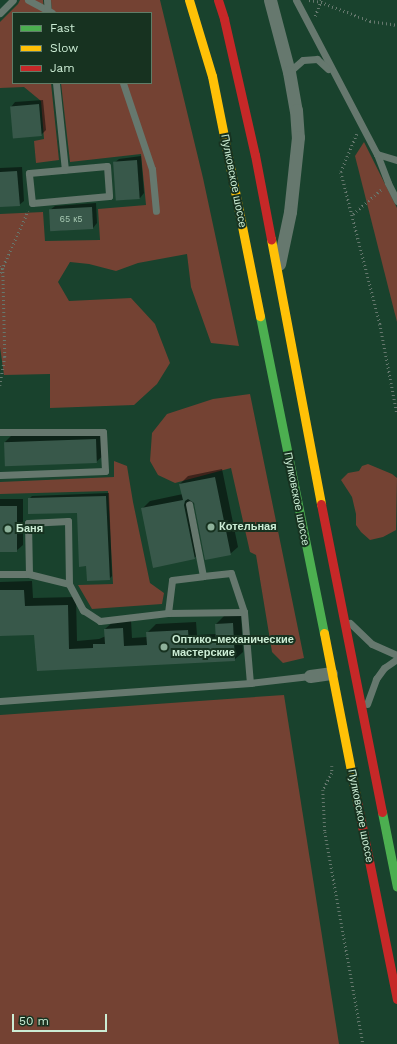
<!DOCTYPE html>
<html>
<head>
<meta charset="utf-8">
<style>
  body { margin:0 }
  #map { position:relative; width:397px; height:1044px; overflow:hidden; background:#19422d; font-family:"Work Sans",sans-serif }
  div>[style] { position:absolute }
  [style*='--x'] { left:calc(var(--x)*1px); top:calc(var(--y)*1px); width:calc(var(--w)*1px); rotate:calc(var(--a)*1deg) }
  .green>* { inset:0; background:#744233 }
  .shadow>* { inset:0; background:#0007 }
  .building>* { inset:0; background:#38584a; transform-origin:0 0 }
  .path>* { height:2.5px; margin-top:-1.25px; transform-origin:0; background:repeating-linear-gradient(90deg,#66786e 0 1px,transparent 0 4px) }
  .lane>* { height:7px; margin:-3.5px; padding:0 3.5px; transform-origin:3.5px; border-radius:3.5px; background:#66786e }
  .street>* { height:13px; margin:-6.5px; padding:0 6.5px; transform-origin:6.5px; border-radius:6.5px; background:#66786e }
  .fast>* { height:9px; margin:-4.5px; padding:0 4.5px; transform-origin:4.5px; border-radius:4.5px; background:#4caf50 }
  .slow>* { height:9px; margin:-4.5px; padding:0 4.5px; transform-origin:4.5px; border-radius:4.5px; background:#ffc107 }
  .jam>* { height:9px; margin:-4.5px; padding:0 4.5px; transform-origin:4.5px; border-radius:4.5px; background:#c62828 }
  .dots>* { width:11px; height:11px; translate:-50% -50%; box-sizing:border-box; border:2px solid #173220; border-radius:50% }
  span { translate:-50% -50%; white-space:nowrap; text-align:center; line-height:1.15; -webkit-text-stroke:4px #173220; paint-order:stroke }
  .number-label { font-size:9px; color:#a7c8b2 }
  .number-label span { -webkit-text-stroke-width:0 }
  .street-label { font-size:11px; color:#ccedd5 }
  .poi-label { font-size:11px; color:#ccedd5; font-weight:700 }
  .left { translate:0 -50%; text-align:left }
  .legend { position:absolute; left:12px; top:12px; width:140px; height:72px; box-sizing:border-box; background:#173220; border:1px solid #5f7d68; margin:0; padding:5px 7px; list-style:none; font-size:12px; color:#ccedd5 }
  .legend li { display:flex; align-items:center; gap:8px; height:20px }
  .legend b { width:20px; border:1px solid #5f7d68 }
  .scale { position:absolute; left:12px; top:1014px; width:95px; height:18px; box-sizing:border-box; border:2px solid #ccedd5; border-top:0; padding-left:5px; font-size:12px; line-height:14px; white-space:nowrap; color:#ccedd5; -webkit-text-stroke:3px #173220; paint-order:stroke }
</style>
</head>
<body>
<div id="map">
  <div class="green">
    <i style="clip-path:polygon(20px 0,43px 0,44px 13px,13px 13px,13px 83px,51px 83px,59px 160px,36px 163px,34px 141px,44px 139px,41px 101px,24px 87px,0 88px,0 22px,18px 4px)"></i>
    <i style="clip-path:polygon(51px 0,160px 0,203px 178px,239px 346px,211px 343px,191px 287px,187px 254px,138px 263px,116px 271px,89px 264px,70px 262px,58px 282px,69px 301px,131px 298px,155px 324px,170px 363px,157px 384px,134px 405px,50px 408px,50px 374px,4px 375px,0 347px,0 214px,43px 212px,45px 241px,100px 240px,98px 209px,146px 205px,141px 154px,70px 162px,61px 83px,151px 83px,151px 13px,52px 13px)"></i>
    <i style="clip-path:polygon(364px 142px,397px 208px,397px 322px,355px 156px)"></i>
    <i style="clip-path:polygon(250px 394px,304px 658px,283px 663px,272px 652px,256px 555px,250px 552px,231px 468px,175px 483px,158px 475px,150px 461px,152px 433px,167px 414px,213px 399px)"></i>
    <i style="clip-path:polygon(114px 461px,127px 466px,133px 502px,150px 583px,164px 593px,162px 604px,92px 609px,78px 585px,113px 584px,108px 491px,0 494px,0 482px,114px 477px)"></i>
    <i style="clip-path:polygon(368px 464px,392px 474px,397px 478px,396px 530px,383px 537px,370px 540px,361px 532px,356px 525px,356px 514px,352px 497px,341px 480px,348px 473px,359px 471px,362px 466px)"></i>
    <i style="clip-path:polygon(284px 695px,339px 1044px,0 1044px,0 715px)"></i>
  </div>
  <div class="shadow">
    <i style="clip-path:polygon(43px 100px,46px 130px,41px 135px,11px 107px,15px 102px)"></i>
    <i style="clip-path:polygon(141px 156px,144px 193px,140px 198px,118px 200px,114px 163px,119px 159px)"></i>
    <i style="clip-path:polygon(22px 167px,24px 201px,19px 205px,0 206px,0 168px)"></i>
    <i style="clip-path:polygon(96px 203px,97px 223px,93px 228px,52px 231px,50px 210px,55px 206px)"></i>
    <i style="clip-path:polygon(105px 431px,105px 454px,96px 462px,5px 442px,14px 433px)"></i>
    <i style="clip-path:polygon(222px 469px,238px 547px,230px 554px,192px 501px,202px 551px,194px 558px,142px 509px,150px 501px,183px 494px,180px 484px,188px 476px)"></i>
    <i style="clip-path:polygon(109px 493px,112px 576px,109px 579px,87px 565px,78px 512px,29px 499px,32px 496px)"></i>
    <i style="clip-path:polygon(0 499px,23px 499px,23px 545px,16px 551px,0 551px)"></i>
    <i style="clip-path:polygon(32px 581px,33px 598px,76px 597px,77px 641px,99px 639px,106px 636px,105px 629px,114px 621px,131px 620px,132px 638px,147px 637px,147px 633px,156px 624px,196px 622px,197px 635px,216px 634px,216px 624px,225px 615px,241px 614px,243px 652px,234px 660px,38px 670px,35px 634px,0 635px,0 582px)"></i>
  </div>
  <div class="building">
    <i style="left:39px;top:104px;width:32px;height:29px;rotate:85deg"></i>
    <i style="left:137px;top:160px;width:39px;height:24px;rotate:86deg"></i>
    <i style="clip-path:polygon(17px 171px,20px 206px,0 207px,0 172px)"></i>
    <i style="left:92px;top:207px;width:22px;height:43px;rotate:87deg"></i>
    <i style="left:96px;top:439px;width:24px;height:92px;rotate:88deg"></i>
    <i style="clip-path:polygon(215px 477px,231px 555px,205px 560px,194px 503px,188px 499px,185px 501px,184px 505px,195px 559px,153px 568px,141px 508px,183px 500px,179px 484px)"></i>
    <i style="clip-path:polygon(106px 496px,110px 580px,87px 581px,86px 566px,79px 567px,77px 513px,28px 514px,28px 498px)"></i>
    <i style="left:0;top:506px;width:17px;height:46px"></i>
    <i style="clip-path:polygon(0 590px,24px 590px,25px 606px,68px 605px,69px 649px,93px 648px,93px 644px,105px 644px,104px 629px,123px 628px,124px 646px,147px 645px,146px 632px,188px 630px,189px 643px,216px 642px,215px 624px,233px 623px,235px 661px,37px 671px,34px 635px,0 636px)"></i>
  </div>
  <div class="path">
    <i style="--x:309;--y:0;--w:12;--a:9"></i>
    <i style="--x:321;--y:2;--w:53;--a:21.2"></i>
    <i style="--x:370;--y:21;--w:27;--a:8"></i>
    <i style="--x:315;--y:16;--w:17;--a:-69"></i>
    <i style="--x:357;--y:134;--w:41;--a:112.8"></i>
    <i style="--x:341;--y:172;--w:157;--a:75.6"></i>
    <i style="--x:380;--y:324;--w:91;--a:79.2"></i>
    <i style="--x:353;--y:214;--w:37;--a:-41"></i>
    <i style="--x:0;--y:266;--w:4;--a:34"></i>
    <i style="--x:3;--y:268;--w:89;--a:88.7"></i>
    <i style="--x:5;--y:357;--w:29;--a:100"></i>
    <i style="--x:0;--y:273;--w:68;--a:-65.7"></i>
    <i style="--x:332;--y:766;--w:7;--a:90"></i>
    <i style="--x:332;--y:773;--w:19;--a:118"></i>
    <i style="--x:323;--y:790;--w:42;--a:87.3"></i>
    <i style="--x:325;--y:832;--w:215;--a:79.8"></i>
  </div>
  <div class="lane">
    <i style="--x:28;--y:0;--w:27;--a:28"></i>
    <i style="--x:47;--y:0;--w:13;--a:86"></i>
    <i style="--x:296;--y:0;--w:174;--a:62.3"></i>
    <i style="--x:377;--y:154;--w:31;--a:69"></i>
    <i style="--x:388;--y:183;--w:20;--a:63"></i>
    <i style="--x:0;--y:13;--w:18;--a:-45"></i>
    <i style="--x:289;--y:72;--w:18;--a:-41"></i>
    <i style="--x:303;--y:60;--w:14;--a:-4"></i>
    <i style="--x:317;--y:59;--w:15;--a:42"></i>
    <i style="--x:56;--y:83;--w:87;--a:84.1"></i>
    <i style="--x:123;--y:83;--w:91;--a:71.4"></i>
    <i style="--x:152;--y:169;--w:42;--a:84.6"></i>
    <i style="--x:377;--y:154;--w:21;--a:17"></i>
    <i style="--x:107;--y:166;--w:30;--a:86"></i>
    <i style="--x:109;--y:196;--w:77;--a:174.8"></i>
    <i style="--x:32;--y:203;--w:30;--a:-96"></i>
    <i style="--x:29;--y:173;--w:78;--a:-5.1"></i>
    <i style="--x:0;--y:432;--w:103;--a:0"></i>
    <i style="--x:103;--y:432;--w:39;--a:87"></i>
    <i style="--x:105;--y:471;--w:105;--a:177.8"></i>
    <i style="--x:0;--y:574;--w:29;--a:0"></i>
    <i style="--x:29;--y:574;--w:41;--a:14"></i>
    <i style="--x:69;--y:584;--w:30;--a:62"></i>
    <i style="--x:83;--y:610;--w:20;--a:33"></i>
    <i style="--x:100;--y:621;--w:68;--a:-6.7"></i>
    <i style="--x:168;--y:613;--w:76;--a:-0.8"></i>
    <i style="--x:244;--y:612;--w:71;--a:85.2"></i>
    <i style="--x:29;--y:574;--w:51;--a:-91.1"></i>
    <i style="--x:28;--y:523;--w:40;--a:-2.9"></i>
    <i style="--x:68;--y:521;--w:63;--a:89.1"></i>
    <i style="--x:203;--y:576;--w:28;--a:-6"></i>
    <i style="--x:231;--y:573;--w:41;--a:71.6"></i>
    <i style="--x:168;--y:613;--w:33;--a:-83"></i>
    <i style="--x:172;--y:580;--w:31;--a:-7"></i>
    <i style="--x:203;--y:576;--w:73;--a:-101"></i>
    <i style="--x:350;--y:623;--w:30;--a:44"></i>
    <i style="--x:372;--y:644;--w:27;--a:24"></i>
    <i style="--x:0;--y:701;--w:251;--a:-4.1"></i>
    <i style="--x:250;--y:683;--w:60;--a:-6.7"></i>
    <i style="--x:367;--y:704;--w:27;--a:-70"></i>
    <i style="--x:376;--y:679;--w:14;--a:-54"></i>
    <i style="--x:384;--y:668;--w:16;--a:-35"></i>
  </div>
  <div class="street">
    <i style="--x:270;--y:0;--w:74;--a:75.2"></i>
    <i style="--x:289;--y:72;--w:39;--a:80"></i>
    <i style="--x:296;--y:110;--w:27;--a:86"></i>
    <i style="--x:298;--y:137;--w:75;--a:96.1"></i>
    <i style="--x:290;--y:212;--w:53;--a:101.9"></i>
    <i style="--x:310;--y:676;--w:21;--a:-8"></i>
  </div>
  <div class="fast">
    <i style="--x:260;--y:316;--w:323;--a:78.6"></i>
    <i style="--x:382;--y:812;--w:76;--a:78.7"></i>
  </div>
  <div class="slow">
    <i style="--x:189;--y:0;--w:79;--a:73.2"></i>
    <i style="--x:212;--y:76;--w:245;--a:78.7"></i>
    <i style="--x:271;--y:239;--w:270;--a:79.3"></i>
    <i style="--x:324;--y:633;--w:171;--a:78.9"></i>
  </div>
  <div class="jam">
    <i style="--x:218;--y:0;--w:20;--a:72"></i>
    <i style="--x:224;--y:19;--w:139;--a:77.2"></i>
    <i style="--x:255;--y:155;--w:86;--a:79.2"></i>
    <i style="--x:321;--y:504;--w:314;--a:78.8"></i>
    <i style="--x:357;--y:801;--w:202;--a:78.6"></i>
  </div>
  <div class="dots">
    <i style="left:211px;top:527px;background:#8db19a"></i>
    <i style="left:8px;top:529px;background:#8db19a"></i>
    <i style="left:164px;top:647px;background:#8db19a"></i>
  </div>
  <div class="number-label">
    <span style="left:71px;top:219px">65 к5</span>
  </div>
  <div class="street-label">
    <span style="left:233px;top:181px;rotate:79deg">Пулковское шоссе</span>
    <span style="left:296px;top:499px;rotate:79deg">Пулковское шоссе</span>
    <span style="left:360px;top:816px;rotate:79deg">Пулковское шоссе</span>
  </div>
  <div class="poi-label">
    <span class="left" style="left:219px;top:527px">Котельная</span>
    <span class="left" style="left:16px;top:529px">Баня</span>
    <span class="left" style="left:172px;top:647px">Оптико-механические<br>мастерские</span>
  </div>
  <ul class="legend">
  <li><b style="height:5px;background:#4caf50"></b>Fast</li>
  <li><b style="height:5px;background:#ffc107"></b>Slow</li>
  <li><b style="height:5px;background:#c62828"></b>Jam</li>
  </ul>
  <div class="scale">50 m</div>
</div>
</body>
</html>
